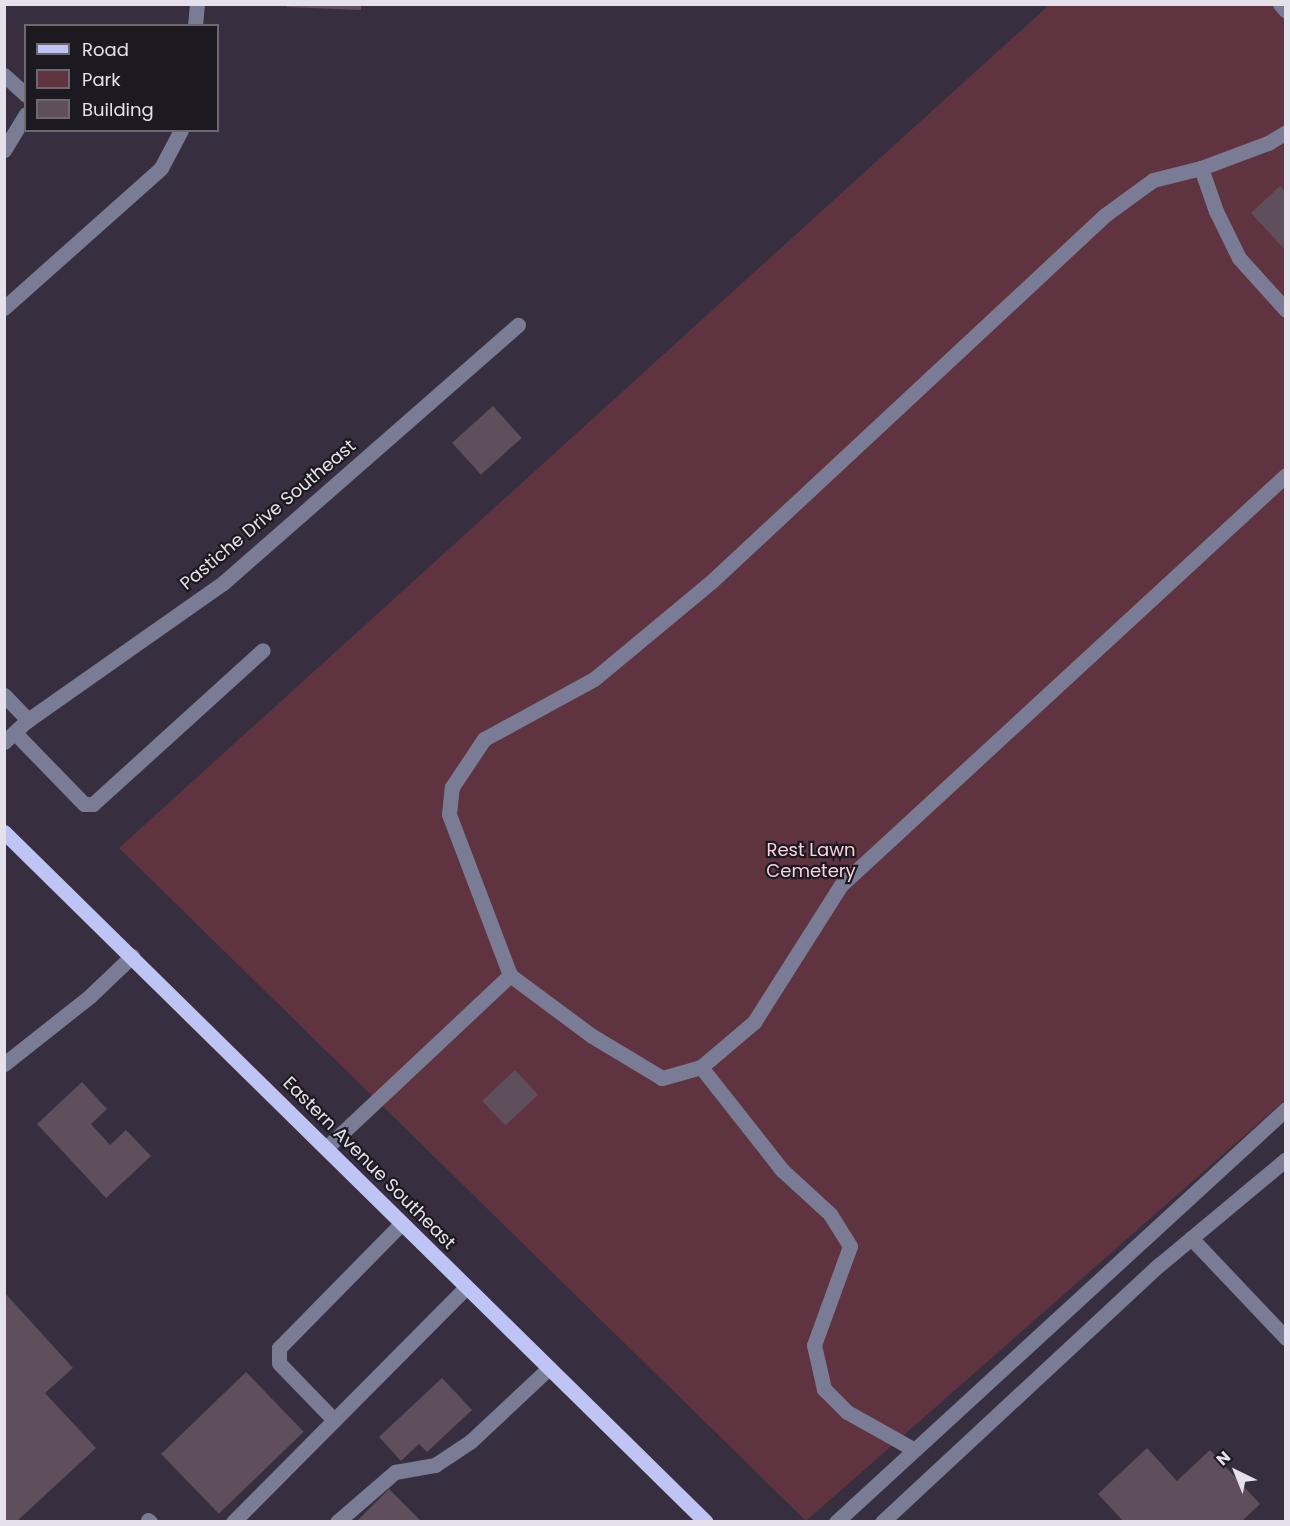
<!DOCTYPE html>
<html>
<head>
<meta charset="utf-8">
<style>
  body { margin:0 }
  #map { position:relative; width:1290px; height:1526px; overflow:hidden; background:#372f3f; font-family:Poppins,sans-serif }
  div>[style] { position:absolute }
  [style*='--x'] { left:calc(var(--x)*1px); top:calc(var(--y)*1px); width:calc(var(--w)*1px); rotate:calc(var(--a)*1deg) }
  .green>* { inset:0; background:#5f3340 }
  .building>* { inset:0; background:#5f4e5b; transform-origin:0 0 }
  .minor>* { height:15px; margin:-7.5px; padding:0 7.5px; transform-origin:7.5px; border-radius:7.5px; background:#797c94 }
  .major>* { height:15px; margin:-7.5px; padding:0 7.5px; transform-origin:7.5px; border-radius:7.5px; background:#bec5f5 }
  span { translate:-50% -50%; white-space:nowrap; text-align:center; line-height:1.15; -webkit-text-stroke:4.5px #1c1920; paint-order:stroke }
  .street-label { font-size:18px; color:#e5e1eb }
  .park-label { font-size:18px; color:#f9d4dd }
  .frame { position:absolute; inset:0; border:6px solid #e5e1eb; pointer-events:none }
  .legend { position:absolute; left:24px; top:24px; width:195px; height:108px; box-sizing:border-box; background:#1c1920; border:2px solid #6c6971; margin:0; padding:8px 10px; list-style:none; font-size:18px; color:#e5e1eb }
  .legend li { display:flex; align-items:center; gap:12px; height:30px }
  .legend b { width:30px; border:2px solid #6c6971 }
  .north { position:absolute; left:1206px; top:1442px; width:60px; height:60px; -webkit-text-stroke:4px #1c1920; paint-order:stroke; rotate:317deg; font-size:16px; font-weight:700; line-height:24px; text-align:center; color:#e5e1eb }
  .north::after { content:''; display:block; margin:auto; width:21px; height:27px; background:#e5e1eb; clip-path:polygon(50% 0,100% 100%,50% 72%,0 100%) }
</style>
</head>
<body>
<div id="map">
  <div class="green">
    <i style="clip-path:polygon(1049px 5px,1285px 5px,1285px 1100px,806px 1521px,119px 848px)"></i>
  </div>
  <div class="building">
    <i style="clip-path:polygon(287px 4px,361px 4px,361px 10px,287px 7px)"></i>
    <i style="clip-path:polygon(1280px 186px,1286px 192px,1286px 251px,1251px 213px)"></i>
    <i style="left:493px;top:406px;width:43px;height:55px;rotate:48deg"></i>
    <i style="left:515px;top:1070px;width:34px;height:45px;rotate:47deg"></i>
    <i style="clip-path:polygon(82px 1082px,107px 1109px,91px 1124px,110px 1145px,126px 1130px,151px 1156px,106px 1198px,37px 1124px)"></i>
    <i style="clip-path:polygon(4px 1292px,73px 1368px,45px 1393px,96px 1448px,16px 1522px,4px 1522px)"></i>
    <i style="left:246px;top:1372px;width:83px;height:118px;rotate:46deg"></i>
    <i style="clip-path:polygon(442px 1378px,472px 1410px,427px 1452px,419px 1444px,401px 1461px,379px 1437px)"></i>
    <i style="clip-path:polygon(1147px 1448px,1177px 1481px,1210px 1450px,1260px 1504px,1241px 1522px,1124px 1522px,1098px 1494px)"></i>
    <i style="clip-path:polygon(389px 1489px,422px 1522px,356px 1522px)"></i>
  </div>
  <div class="minor">
    <i style="--x:1280;--y:4;--w:9;--a:49"></i>
    <i style="--x:195;--y:26;--w:22;--a:-85"></i>
    <i style="--x:4;--y:75;--w:30;--a:42"></i>
    <i style="--x:4;--y:150;--w:42;--a:-58.6"></i>
    <i style="--x:1201;--y:168;--w:46;--a:70.8"></i>
    <i style="--x:1216;--y:211;--w:52;--a:63.9"></i>
    <i style="--x:1239;--y:258;--w:70;--a:47.9"></i>
    <i style="--x:4;--y:308;--w:210;--a:-41.7"></i>
    <i style="--x:161;--y:168;--w:43;--a:-62.2"></i>
    <i style="--x:4;--y:695;--w:35;--a:46"></i>
    <i style="--x:15;--y:733;--w:99;--a:45.8"></i>
    <i style="--x:84;--y:804;--w:9;--a:0"></i>
    <i style="--x:93;--y:804;--w:229;--a:-42.2"></i>
    <i style="--x:4;--y:742;--w:33;--a:-43"></i>
    <i style="--x:28;--y:720;--w:238;--a:-35.1"></i>
    <i style="--x:223;--y:583;--w:392;--a:-41.2"></i>
    <i style="--x:4;--y:1064;--w:110;--a:-38.3"></i>
    <i style="--x:90;--y:996;--w:58;--a:-43.6"></i>
    <i style="--x:701;--y:1067;--w:70;--a:-40.3"></i>
    <i style="--x:754;--y:1022;--w:162;--a:-57.6"></i>
    <i style="--x:841;--y:885;--w:605;--a:-42.66"></i>
    <i style="--x:326;--y:1148;--w:253;--a:-43.2"></i>
    <i style="--x:1191;--y:1238;--w:138;--a:46.5"></i>
    <i style="--x:334;--y:1420;--w:79;--a:-134"></i>
    <i style="--x:279;--y:1363;--w:15;--a:-90"></i>
    <i style="--x:279;--y:1348;--w:175;--a:-45.5"></i>
    <i style="--x:913;--y:1449;--w:76;--a:-150.7"></i>
    <i style="--x:847;--y:1412;--w:33;--a:-135"></i>
    <i style="--x:824;--y:1389;--w:45;--a:-102.8"></i>
    <i style="--x:814;--y:1345;--w:105;--a:-70"></i>
    <i style="--x:850;--y:1246;--w:38;--a:-122"></i>
    <i style="--x:830;--y:1214;--w:65;--a:-137.5"></i>
    <i style="--x:782;--y:1170;--w:131;--a:-128.2"></i>
    <i style="--x:701;--y:1067;--w:41;--a:164.2"></i>
    <i style="--x:662;--y:1078;--w:82;--a:-149"></i>
    <i style="--x:592;--y:1036;--w:102;--a:-143.4"></i>
    <i style="--x:510;--y:975;--w:172;--a:-110.8"></i>
    <i style="--x:449;--y:814;--w:27;--a:-84"></i>
    <i style="--x:452;--y:787;--w:58;--a:-56.3"></i>
    <i style="--x:484;--y:739;--w:125;--a:-28.6"></i>
    <i style="--x:594;--y:679;--w:153;--a:-39.7"></i>
    <i style="--x:712;--y:581;--w:537;--a:-42.96"></i>
    <i style="--x:1105;--y:215;--w:59;--a:-36.1"></i>
    <i style="--x:1153;--y:180;--w:49;--a:-14"></i>
    <i style="--x:1201;--y:168;--w:72;--a:-20.5"></i>
    <i style="--x:1268;--y:143;--w:21;--a:-31"></i>
    <i style="--x:148;--y:1520;--w:3;--a:45"></i>
    <i style="--x:233;--y:1522;--w:331;--a:-45.2"></i>
    <i style="--x:337;--y:1522;--w:77;--a:-40.8"></i>
    <i style="--x:395;--y:1472;--w:41;--a:-9.9"></i>
    <i style="--x:435;--y:1465;--w:43;--a:-33.7"></i>
    <i style="--x:471;--y:1441;--w:107;--a:-43.1"></i>
    <i style="--x:836;--y:1522;--w:611;--a:-42.55"></i>
    <i style="--x:882;--y:1522;--w:378;--a:-42.9"></i>
    <i style="--x:1159;--y:1265;--w:165;--a:-39.8"></i>
  </div>
  <div class="major">
    <i style="--x:4;--y:832;--w:984;--a:44.51"></i>
  </div>
  <div class="street-label">
    <span style="left:268px;top:515px;rotate:-40deg">Pastiche Drive Southeast</span>
    <span style="left:369px;top:1163px;rotate:45deg">Eastern Avenue Southeast</span>
  </div>
  <div class="park-label">
    <span style="left:811px;top:861px">Rest Lawn<br>Cemetery</span>
  </div>
  <div class="frame"></div>
  <ul class="legend">
  <li><b style="height:8px;background:#bec5f5"></b>Road</li>
  <li><b style="height:16px;background:#5f3340"></b>Park</li>
  <li><b style="height:16px;background:#5f4e5b"></b>Building</li>
  </ul>
  <div class="north">N</div>
</div>
</body>
</html>
